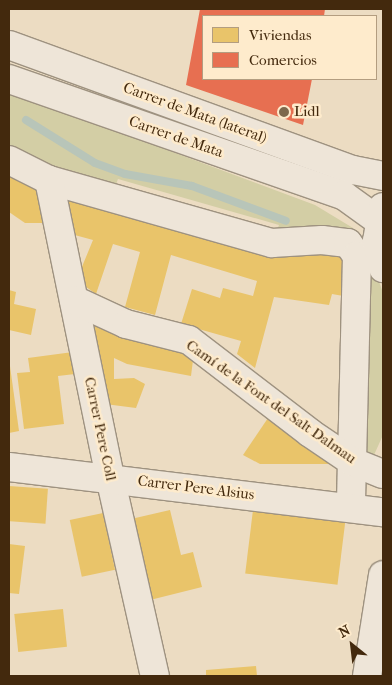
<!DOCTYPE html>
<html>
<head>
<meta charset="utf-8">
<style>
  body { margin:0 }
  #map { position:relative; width:392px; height:685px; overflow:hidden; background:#ecdcc2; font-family:"IM FELL French Canon",serif }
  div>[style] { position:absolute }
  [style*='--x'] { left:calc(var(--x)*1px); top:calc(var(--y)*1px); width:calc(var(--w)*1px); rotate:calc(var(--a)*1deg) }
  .green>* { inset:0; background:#d3cea5 }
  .homes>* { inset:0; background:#e9c46a; transform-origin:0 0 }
  .shops>* { inset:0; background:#e76f51 }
  .stream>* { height:8px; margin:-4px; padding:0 4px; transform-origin:4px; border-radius:4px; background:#b8c5b9 }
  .roads { filter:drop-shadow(1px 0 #9e9280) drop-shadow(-1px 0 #9e9280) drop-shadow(0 1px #9e9280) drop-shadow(0 -1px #9e9280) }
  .minor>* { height:28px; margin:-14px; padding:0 14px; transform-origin:14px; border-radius:14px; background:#eee5d8 }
  .secondary>* { height:28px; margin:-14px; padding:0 14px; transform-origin:14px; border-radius:14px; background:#eee5d8 }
  .dots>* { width:14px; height:14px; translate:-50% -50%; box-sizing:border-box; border:2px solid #feebcc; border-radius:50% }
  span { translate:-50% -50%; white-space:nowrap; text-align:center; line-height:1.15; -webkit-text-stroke:5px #feebcc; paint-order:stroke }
  .poi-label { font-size:15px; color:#43290d }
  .left { translate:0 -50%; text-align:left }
  .street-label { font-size:15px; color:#43290d }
  .frame { position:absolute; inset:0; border:10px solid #43290d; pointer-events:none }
  .legend { position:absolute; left:202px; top:15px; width:175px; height:65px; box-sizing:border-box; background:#feebcc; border:1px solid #b39d80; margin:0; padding:6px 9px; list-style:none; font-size:15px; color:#43290d }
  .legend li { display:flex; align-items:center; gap:10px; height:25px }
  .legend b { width:25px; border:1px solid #b39d80 }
  .north { position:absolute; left:327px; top:620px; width:50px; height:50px; -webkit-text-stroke:4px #feebcc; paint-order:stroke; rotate:331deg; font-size:14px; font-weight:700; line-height:20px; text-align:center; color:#43290d }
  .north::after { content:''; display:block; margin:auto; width:18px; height:22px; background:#43290d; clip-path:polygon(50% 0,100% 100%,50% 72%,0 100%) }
</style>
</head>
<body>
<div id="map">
  <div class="green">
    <i style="clip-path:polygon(9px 91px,315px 205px,353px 228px,369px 252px,383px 293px,383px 435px,374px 455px,365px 455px,369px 252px,275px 236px,279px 225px,118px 179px,115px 187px,55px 174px,9px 152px)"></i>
  </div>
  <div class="homes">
    <i style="clip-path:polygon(9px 169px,40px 185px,44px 223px,25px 223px,9px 212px)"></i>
    <i style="clip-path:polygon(65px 189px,343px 246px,349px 297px,332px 294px,329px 305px,274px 297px,255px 368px,237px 354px,241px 341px,181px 324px,192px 289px,220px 298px,223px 288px,253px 296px,257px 281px,171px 255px,155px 315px,125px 307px,140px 252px,113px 244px,96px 294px,79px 282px,79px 274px,93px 240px,71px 234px)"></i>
    <i style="clip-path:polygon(9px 290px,16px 292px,14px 304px,36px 309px,31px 335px,9px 330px)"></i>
    <i style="clip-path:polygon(90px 320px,194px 352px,191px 376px,127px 364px,114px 358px,114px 379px,134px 378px,145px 384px,136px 408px,105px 404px)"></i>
    <i style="clip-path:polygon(73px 352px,75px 374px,58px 376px,64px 424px,24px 429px,17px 373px,30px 372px,28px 358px)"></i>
    <i style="clip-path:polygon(9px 359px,19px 431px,9px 433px)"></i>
    <i style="clip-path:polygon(268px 418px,334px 464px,260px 464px,243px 455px)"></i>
    <i style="left:9px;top:486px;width:39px;height:35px;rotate:4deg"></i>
    <i style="clip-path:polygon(170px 510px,181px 555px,193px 552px,202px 587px,150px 600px,131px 519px)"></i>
    <i style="left:253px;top:510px;width:93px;height:64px;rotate:7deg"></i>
    <i style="left:103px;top:513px;width:58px;height:34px;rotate:78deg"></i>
    <i style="clip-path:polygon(9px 544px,25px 546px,19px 594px,9px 593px)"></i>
    <i style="left:63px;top:609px;width:38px;height:49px;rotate:84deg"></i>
    <i style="clip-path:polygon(256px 666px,257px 676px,206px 676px,206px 670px)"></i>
  </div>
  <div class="shops">
    <i style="clip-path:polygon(200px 9px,325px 9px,324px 16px,203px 16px,203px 79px,312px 79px,303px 125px,186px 85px)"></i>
  </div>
  <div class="stream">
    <i style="--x:26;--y:120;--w:81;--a:31.9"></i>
    <i style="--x:95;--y:163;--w:32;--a:20"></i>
    <i style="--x:125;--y:174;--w:68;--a:10.2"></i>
    <i style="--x:192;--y:186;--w:100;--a:20.4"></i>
  </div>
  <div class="roads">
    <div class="minor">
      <i style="--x:9;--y:45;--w:366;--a:20"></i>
      <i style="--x:353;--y:170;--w:31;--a:11"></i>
      <i style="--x:9;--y:160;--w:45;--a:26.6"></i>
      <i style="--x:49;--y:180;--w:232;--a:15.8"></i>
      <i style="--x:272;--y:243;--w:50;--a:-3.4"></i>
      <i style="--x:322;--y:240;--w:26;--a:7"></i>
      <i style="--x:348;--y:243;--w:16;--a:55"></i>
      <i style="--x:357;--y:256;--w:250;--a:91.4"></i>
      <i style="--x:49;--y:180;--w:303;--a:78.4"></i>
      <i style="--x:110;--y:477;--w:204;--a:77.3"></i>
      <i style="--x:74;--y:300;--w:57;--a:24.8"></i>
      <i style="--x:126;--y:324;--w:65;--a:14.3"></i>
      <i style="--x:189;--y:340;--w:153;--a:37.5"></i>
      <i style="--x:310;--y:433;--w:52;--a:34"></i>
      <i style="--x:353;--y:462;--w:32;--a:22"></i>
      <i style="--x:9;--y:467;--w:377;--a:6.9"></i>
      <i style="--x:367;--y:676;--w:102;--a:-81"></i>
    </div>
    <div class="secondary">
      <i style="--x:9;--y:79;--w:354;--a:19.2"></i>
      <i style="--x:343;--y:195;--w:44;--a:35.8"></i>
      <i style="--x:383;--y:207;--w:35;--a:100"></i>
      <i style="--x:377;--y:241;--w:28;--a:77"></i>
    </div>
  </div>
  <div class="dots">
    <i style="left:284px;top:112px;background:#7e684c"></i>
  </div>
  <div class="poi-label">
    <span class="left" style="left:294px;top:112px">Lidl</span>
  </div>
  <div class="street-label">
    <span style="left:195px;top:113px;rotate:20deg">Carrer de Mata (lateral)</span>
    <span style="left:176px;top:137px;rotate:19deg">Carrer de Mata</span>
    <span style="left:271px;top:402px;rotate:35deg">Camí de la Font del Salt Dalmau</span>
    <span style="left:100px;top:429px;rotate:78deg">Carrer Pere Coll</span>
    <span style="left:196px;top:488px;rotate:7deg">Carrer Pere Alsius</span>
  </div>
  <div class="frame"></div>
  <ul class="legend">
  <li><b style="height:14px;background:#e9c46a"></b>Viviendas</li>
  <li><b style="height:14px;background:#e76f51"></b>Comercios</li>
  </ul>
  <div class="north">N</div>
</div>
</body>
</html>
